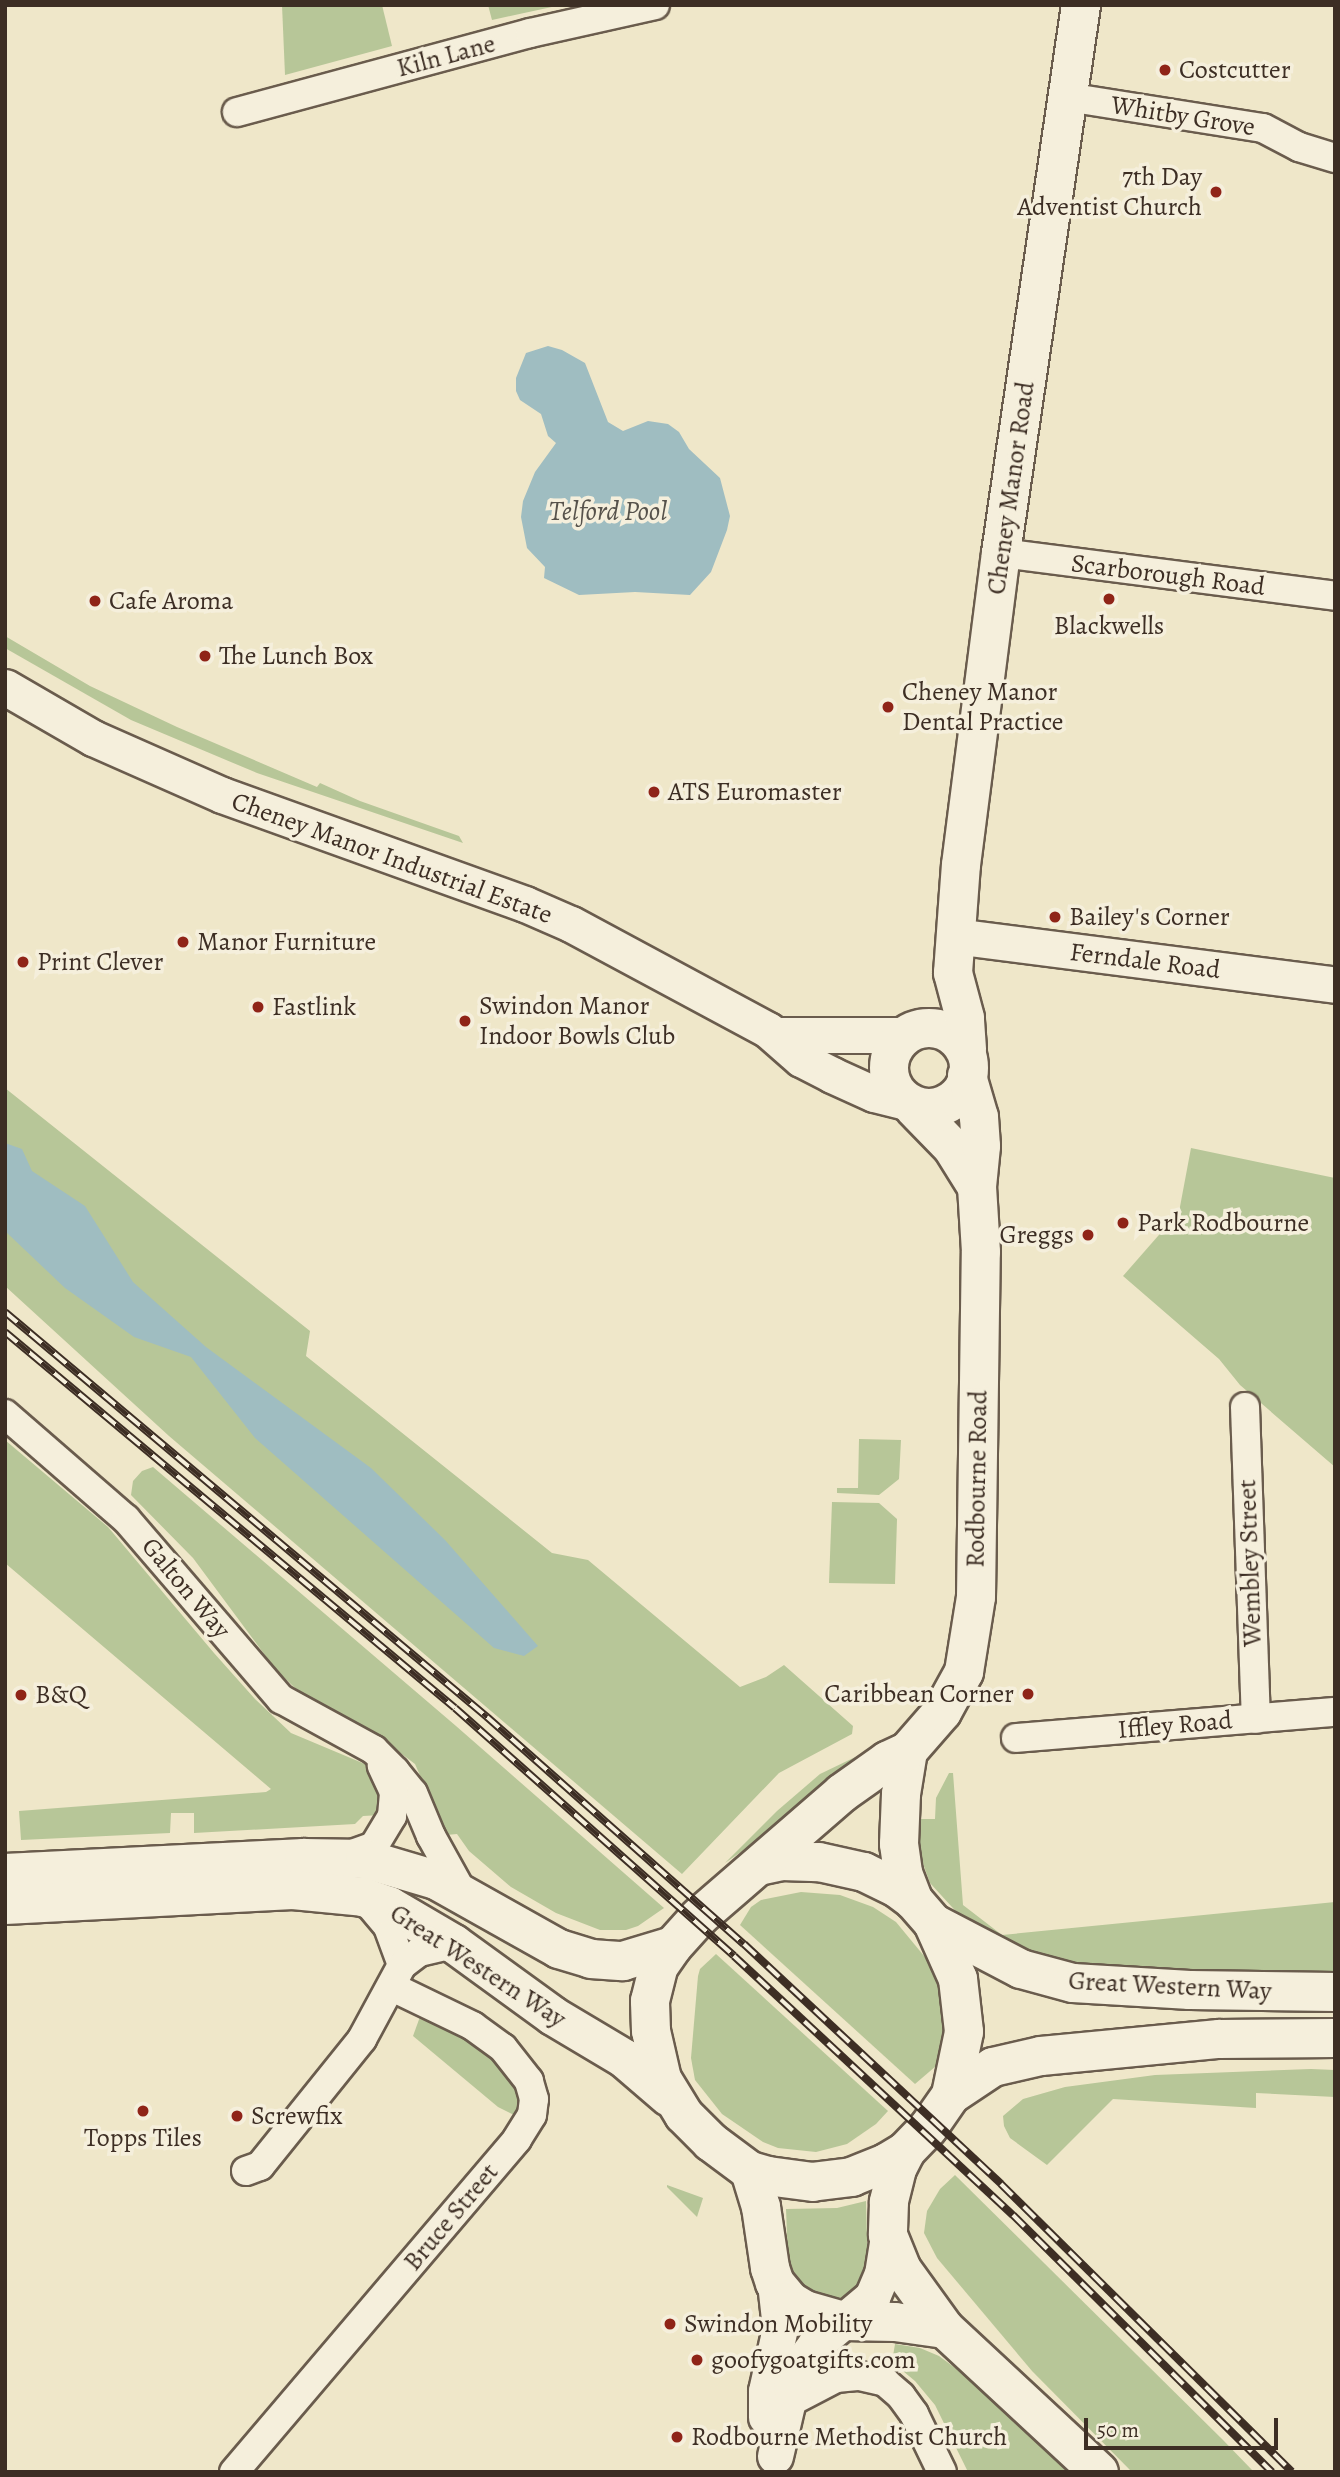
<!DOCTYPE html>
<html>
<head>
<meta charset="utf-8">
<style>
  body { margin:0 }
  #map { position:relative; width:1340px; height:2477px; overflow:hidden; background:#efe7c9; font-family:Alegreya,serif }
  div>[style] { position:absolute }
  [style*='--x'] { left:calc(var(--x)*1px); top:calc(var(--y)*1px); width:calc(var(--w)*1px); rotate:calc(var(--a)*1deg) }
  .green>* { inset:0; background:#b7c698 }
  .water>* { inset:0; background:#9fbdc1 }
  .roads { filter:drop-shadow(2px 0 #6a5c4d) drop-shadow(-2px 0 #6a5c4d) drop-shadow(0 2px #6a5c4d) drop-shadow(0 -2px #6a5c4d) }
  .minor>* { height:28px; margin:-14px; padding:0 14px; transform-origin:14px; border-radius:14px; background:#f5efdc }
  .tertiary>* { height:35px; margin:-17.5px; padding:0 17.5px; transform-origin:17.5px; border-radius:17.5px; background:#f5efdc }
  .secondary>* { height:38px; margin:-19px; padding:0 19px; transform-origin:19px; border-radius:19px; background:#f5efdc }
  .secondary>.ring { margin:-19px; padding:0; box-sizing:content-box; background:none; border:38px solid #f5efdc; border-radius:50% }
  .rail>* { height:8px; margin-top:-4px; transform-origin:0; background:repeating-linear-gradient(90deg,#f5efdc 0 16px,#3d2e24 0 32px); box-sizing:border-box; border-block:2px solid #3d2e24 }
  .dots>* { width:19px; height:19px; translate:-50% -50%; box-sizing:border-box; border:4px solid #f5efdc; border-radius:50% }
  span { translate:-50% -50%; white-space:nowrap; text-align:center; line-height:1.15; -webkit-text-stroke:7px #f5efdc; paint-order:stroke }
  .street-label { font-size:26px; color:#3d2e24 }
  .poi-label { font-size:26px; color:#3d2e24 }
  .left { translate:0 -50%; text-align:left }
  .right { translate:-100% -50%; text-align:right }
  .water-label { font-size:28px; color:#56524b; font-style:italic }
  .frame { position:absolute; inset:0; border:7px solid #3d2e24; pointer-events:none }
  .scale { position:absolute; left:1084px; top:2418px; width:194px; height:32px; box-sizing:border-box; border:4px solid #3d2e24; border-top:0; padding-left:9px; font-size:21px; line-height:24px; white-space:nowrap; color:#3d2e24; -webkit-text-stroke:5px #f5efdc; paint-order:stroke }
</style>
</head>
<body>
<div id="map">
  <div class="green">
    <i style="clip-path:polygon(282px 5px,382px 5px,392px 46px,285px 75px)"></i>
    <i style="clip-path:polygon(488px 5px,561px 5px,492px 20px)"></i>
    <i style="clip-path:polygon(5px 636px,90px 686px,177px 727px,317px 787px,320px 783px,360px 801px,459px 836px,463px 843px,257px 773px,131px 720px,5px 648px)"></i>
    <i style="clip-path:polygon(5px 1088px,310px 1331px,306px 1356px,552px 1553px,588px 1560px,740px 1687px,766px 1677px,784px 1665px,853px 1726px,852px 1734px,779px 1773px,682px 1874px,169px 1436px,5px 1286px)"></i>
    <i style="clip-path:polygon(1191px 1148px,1335px 1178px,1335px 1467px,1240px 1385px,1219px 1359px,1123px 1276px,1179px 1212px)"></i>
    <i style="clip-path:polygon(859px 1439px,901px 1440px,899px 1479px,879px 1495px,837px 1493px,837px 1488px,858px 1488px)"></i>
    <i style="clip-path:polygon(5px 1440px,108px 1527px,214px 1653px,255px 1699px,291px 1733px,372px 1767px,379px 1775px,381px 1815px,363px 1816px,355px 1824px,194px 1833px,194px 1813px,171px 1813px,170px 1833px,21px 1840px,19px 1811px,266px 1792px,271px 1789px,5px 1563px)"></i>
    <i style="clip-path:polygon(153px 1467px,456px 1726px,664px 1908px,638px 1926px,626px 1930px,600px 1930px,556px 1913px,511px 1887px,469px 1851px,457px 1834px,446px 1835px,415px 1764px,378px 1736px,312px 1701px,294px 1687px,276px 1670px,193px 1558px,131px 1495px,133px 1481px,142px 1471px)"></i>
    <i style="clip-path:polygon(832px 1502px,879px 1503px,897px 1519px,895px 1584px,829px 1583px)"></i>
    <i style="clip-path:polygon(872px 1749px,787px 1820px,725px 1863px,777px 1811px,820px 1774px)"></i>
    <i style="clip-path:polygon(949px 1773px,953px 1773px,963px 1905px,1002px 1935px,1335px 1902px,1335px 1978px,1196px 1975px,1041px 1961px,962px 1918px,930px 1883px,921px 1858px,918px 1819px,935px 1819px,936px 1798px)"></i>
    <i style="clip-path:polygon(801px 1892px,840px 1895px,873px 1907px,896px 1922px,929px 1962px,940px 1987px,944px 2036px,936px 2066px,915px 2084px,740px 1925px,751px 1907px,761px 1900px)"></i>
    <i style="clip-path:polygon(716px 1954px,888px 2111px,876px 2124px,847px 2144px,816px 2152px,778px 2148px,763px 2142px,722px 2114px,695px 2080px,691px 2058px,698px 1976px,700px 1969px)"></i>
    <i style="clip-path:polygon(421px 2014px,491px 2050px,521px 2090px,520px 2109px,516px 2116px,498px 2107px,413px 2036px)"></i>
    <i style="clip-path:polygon(1311px 2069px,1335px 2070px,1335px 2097px,1256px 2093px,1256px 2108px,1113px 2099px,1047px 2165px,1010px 2138px,1004px 2126px,1003px 2116px,1023px 2099px,1065px 2087px,1155px 2075px)"></i>
    <i style="clip-path:polygon(955px 2175px,1222px 2439px,1254px 2472px,1132px 2472px,1032px 2371px,937px 2258px,924px 2233px,927px 2211px,940px 2189px)"></i>
    <i style="clip-path:polygon(667px 2185px,703px 2198px,697px 2217px,667px 2187px)"></i>
    <i style="clip-path:polygon(866px 2201px,868px 2277px,845px 2300px,824px 2303px,793px 2281px,788px 2260px,786px 2209px,837px 2208px)"></i>
    <i style="clip-path:polygon(895px 2344px,920px 2348px,939px 2356px,966px 2376px,1071px 2472px,968px 2472px,935px 2405px,915px 2381px,892px 2362px)"></i>
  </div>
  <div class="water">
    <i style="clip-path:polygon(548px 346px,562px 350px,585px 363px,608px 422px,623px 431px,648px 421px,668px 424px,679px 432px,689px 449px,720px 478px,730px 516px,727px 530px,711px 572px,690px 595px,635px 592px,579px 595px,544px 578px,545px 567px,527px 548px,521px 517px,523px 501px,535px 472px,556px 443px,548px 436px,541px 414px,520px 400px,516px 391px,516px 378px,526px 353px)"></i>
    <i style="clip-path:polygon(5px 1143px,22px 1149px,32px 1171px,85px 1206px,133px 1282px,206px 1347px,371px 1468px,445px 1540px,538px 1646px,524px 1656px,494px 1648px,255px 1438px,191px 1357px,134px 1337px,65px 1288px,5px 1231px)"></i>
  </div>
  <div class="roads">
    <div class="minor">
      <i style="--x:1067;--y:97;--w:198;--a:9"></i>
      <i style="--x:1263;--y:128;--w:41;--a:27.8"></i>
      <i style="--x:1299;--y:147;--w:38;--a:17"></i>
      <i style="--x:237;--y:112;--w:303;--a:-15.1"></i>
      <i style="--x:530;--y:33;--w:128;--a:-12.6"></i>
      <i style="--x:1001;--y:553;--w:337;--a:7.3"></i>
      <i style="--x:1245;--y:1407;--w:312;--a:88"></i>
      <i style="--x:5;--y:1414;--w:160;--a:41"></i>
      <i style="--x:126;--y:1519;--w:238;--a:49.3"></i>
      <i style="--x:281;--y:1699;--w:106;--a:28.7"></i>
      <i style="--x:374;--y:1750;--w:30;--a:45"></i>
      <i style="--x:395;--y:1771;--w:28;--a:51"></i>
      <i style="--x:413;--y:1793;--w:47;--a:67.3"></i>
      <i style="--x:431;--y:1836;--w:64;--a:61"></i>
      <i style="--x:1016;--y:1738;--w:320;--a:-4.7"></i>
      <i style="--x:344;--y:1857;--w:32;--a:-20"></i>
      <i style="--x:374;--y:1846;--w:35;--a:-59"></i>
      <i style="--x:392;--y:1816;--w:24;--a:-85"></i>
      <i style="--x:394;--y:1792;--w:29;--a:-115"></i>
      <i style="--x:364;--y:1898;--w:38;--a:50"></i>
      <i style="--x:388;--y:1927;--w:40;--a:69.8"></i>
      <i style="--x:246;--y:2171;--w:15;--a:-20"></i>
      <i style="--x:260;--y:2166;--w:163;--a:-51.2"></i>
      <i style="--x:362;--y:2039;--w:84;--a:-61.6"></i>
      <i style="--x:402;--y:1965;--w:21;--a:-37"></i>
      <i style="--x:419;--y:1952;--w:36;--a:-13"></i>
      <i style="--x:788;--y:2403;--w:54;--a:-27.5"></i>
      <i style="--x:836;--y:2378;--w:24;--a:-5"></i>
      <i style="--x:860;--y:2376;--w:26;--a:13"></i>
      <i style="--x:885;--y:2382;--w:21;--a:41"></i>
      <i style="--x:901;--y:2396;--w:22;--a:54"></i>
      <i style="--x:914;--y:2414;--w:64;--a:64.2"></i>
      <i style="--x:234;--y:2472;--w:437;--a:-49.6"></i>
      <i style="--x:517;--y:2139;--w:28;--a:-58"></i>
      <i style="--x:532;--y:2115;--w:16;--a:-83"></i>
      <i style="--x:534;--y:2099;--w:19;--a:-106"></i>
      <i style="--x:529;--y:2081;--w:42;--a:-128.2"></i>
      <i style="--x:503;--y:2048;--w:37;--a:-144"></i>
      <i style="--x:473;--y:2026;--w:90;--a:-154.3"></i>
    </div>
    <div class="tertiary">
      <i style="--x:5;--y:687;--w:102;--a:30.1"></i>
      <i style="--x:93;--y:738;--w:141;--a:23.8"></i>
      <i style="--x:222;--y:795;--w:322;--a:19.8"></i>
      <i style="--x:525;--y:904;--w:50;--a:23.5"></i>
      <i style="--x:571;--y:924;--w:224;--a:28.3"></i>
      <i style="--x:768;--y:1030;--w:44;--a:41.3"></i>
      <i style="--x:801;--y:1059;--w:35;--a:27"></i>
      <i style="--x:832;--y:1075;--w:46;--a:24.3"></i>
      <i style="--x:874;--y:1094;--w:29;--a:14"></i>
      <i style="--x:955;--y:936;--w:383;--a:7.3"></i>
      <i style="--x:776;--y:1035;--w:130;--a:0"></i>
      <i style="--x:766;--y:2417;--w:26;--a:-90"></i>
      <i style="--x:766;--y:2391;--w:65;--a:-77.5"></i>
      <i style="--x:780;--y:2328;--w:45;--a:-96.3"></i>
      <i style="--x:775;--y:2456;--w:71;--a:-76.9"></i>
      <i style="--x:791;--y:2387;--w:25;--a:-67"></i>
      <i style="--x:801;--y:2364;--w:24;--a:-54"></i>
      <i style="--x:815;--y:2345;--w:75;--a:-40.1"></i>
      <i style="--x:872;--y:2297;--w:25;--a:-67"></i>
      <i style="--x:882;--y:2274;--w:39;--a:-81"></i>
    </div>
    <div class="secondary">
      <i class="ring" style="left:889px;top:1028px;width:42px;height:42px"></i>
      <i style="--x:967;--y:1049;--w:31;--a:-94"></i>
      <i style="--x:965;--y:1018;--w:47;--a:-104.9"></i>
      <i style="--x:953;--y:973;--w:108;--a:-85.8"></i>
      <i style="--x:961;--y:865;--w:315;--a:-82.7"></i>
      <i style="--x:1001;--y:553;--w:554;--a:-81.69"></i>
      <i style="--x:914;--y:1108;--w:54;--a:45.7"></i>
      <i style="--x:952;--y:1147;--w:47;--a:58"></i>
      <i style="--x:908;--y:1751;--w:44;--a:99.2"></i>
      <i style="--x:901;--y:1794;--w:50;--a:92.3"></i>
      <i style="--x:899;--y:1844;--w:29;--a:82"></i>
      <i style="--x:903;--y:1873;--w:30;--a:69"></i>
      <i style="--x:759;--y:1866;--w:24;--a:-12"></i>
      <i style="--x:782;--y:1861;--w:37;--a:2"></i>
      <i style="--x:819;--y:1862;--w:46;--a:12.5"></i>
      <i style="--x:864;--y:1872;--w:37;--a:26"></i>
      <i style="--x:897;--y:1888;--w:21;--a:37"></i>
      <i style="--x:914;--y:1901;--w:29;--a:49"></i>
      <i style="--x:933;--y:1923;--w:61;--a:65.9"></i>
      <i style="--x:958;--y:1979;--w:53;--a:83.5"></i>
      <i style="--x:964;--y:2032;--w:64;--a:101.7"></i>
      <i style="--x:951;--y:2095;--w:40;--a:124.9"></i>
      <i style="--x:928;--y:2128;--w:32;--a:134"></i>
      <i style="--x:906;--y:2151;--w:23;--a:149"></i>
      <i style="--x:886;--y:2163;--w:37;--a:158"></i>
      <i style="--x:852;--y:2177;--w:39;--a:173"></i>
      <i style="--x:813;--y:2182;--w:45;--a:-172.4"></i>
      <i style="--x:768;--y:2176;--w:19;--a:-164"></i>
      <i style="--x:750;--y:2171;--w:49;--a:-143.4"></i>
      <i style="--x:711;--y:2142;--w:38;--a:-135"></i>
      <i style="--x:684;--y:2115;--w:42;--a:-121.4"></i>
      <i style="--x:662;--y:2079;--w:49;--a:-102.9"></i>
      <i style="--x:651;--y:2031;--w:30;--a:-92"></i>
      <i style="--x:650;--y:2001;--w:36;--a:-76"></i>
      <i style="--x:659;--y:1966;--w:24;--a:-55"></i>
      <i style="--x:673;--y:1946;--w:39;--a:-48"></i>
      <i style="--x:699;--y:1917;--w:189;--a:-40.9"></i>
      <i style="--x:842;--y:1793;--w:55;--a:-35.4"></i>
      <i style="--x:887;--y:1761;--w:23;--a:-25"></i>
      <i style="--x:908;--y:1751;--w:52;--a:-48.9"></i>
      <i style="--x:942;--y:1712;--w:46;--a:-61.2"></i>
      <i style="--x:964;--y:1672;--w:76;--a:-80.9"></i>
      <i style="--x:976;--y:1597;--w:345;--a:-89.2"></i>
      <i style="--x:981;--y:1252;--w:65;--a:-93.5"></i>
      <i style="--x:977;--y:1187;--w:41;--a:-84.4"></i>
      <i style="--x:981;--y:1146;--w:29;--a:-94"></i>
      <i style="--x:979;--y:1117;--w:43;--a:-106.3"></i>
      <i style="--x:5;--y:1873;--w:299;--a:-2.9"></i>
      <i style="--x:304;--y:1858;--w:61;--a:0.9"></i>
      <i style="--x:365;--y:1859;--w:74;--a:16.5"></i>
      <i style="--x:436;--y:1880;--w:141;--a:29.3"></i>
      <i style="--x:559;--y:1949;--w:34;--a:17"></i>
      <i style="--x:591;--y:1959;--w:32;--a:4"></i>
      <i style="--x:623;--y:1961;--w:52;--a:-16.7"></i>
      <i style="--x:5;--y:1905;--w:288;--a:-3"></i>
      <i style="--x:293;--y:1890;--w:70;--a:5.7"></i>
      <i style="--x:363;--y:1897;--w:28;--a:19"></i>
      <i style="--x:389;--y:1906;--w:75;--a:30.3"></i>
      <i style="--x:454;--y:1944;--w:122;--a:36"></i>
      <i style="--x:553;--y:2016;--w:84;--a:30.8"></i>
      <i style="--x:625;--y:2059;--w:58;--a:40.8"></i>
      <i style="--x:933;--y:1923;--w:99;--a:27.6"></i>
      <i style="--x:1021;--y:1969;--w:54;--a:15.1"></i>
      <i style="--x:1073;--y:1983;--w:117;--a:3.4"></i>
      <i style="--x:1190;--y:1990;--w:145;--a:0.8"></i>
      <i style="--x:951;--y:2095;--w:50;--a:-33.7"></i>
      <i style="--x:993;--y:2067;--w:49;--a:-12.9"></i>
      <i style="--x:1041;--y:2056;--w:179;--a:-5.5"></i>
      <i style="--x:1219;--y:2039;--w:116;--a:-0.5"></i>
      <i style="--x:906;--y:2151;--w:20;--a:117"></i>
      <i style="--x:897;--y:2169;--w:34;--a:104"></i>
      <i style="--x:889;--y:2202;--w:33;--a:92"></i>
      <i style="--x:888;--y:2235;--w:35;--a:68"></i>
      <i style="--x:901;--y:2268;--w:75;--a:54.2"></i>
      <i style="--x:945;--y:2329;--w:210;--a:42.9"></i>
      <i style="--x:750;--y:2171;--w:38;--a:73"></i>
      <i style="--x:761;--y:2207;--w:62;--a:81.6"></i>
      <i style="--x:770;--y:2268;--w:16;--a:72"></i>
      <i style="--x:775;--y:2283;--w:23;--a:50"></i>
      <i style="--x:790;--y:2301;--w:17;--a:31"></i>
      <i style="--x:805;--y:2310;--w:41;--a:15.8"></i>
      <i style="--x:844;--y:2321;--w:51;--a:1.1"></i>
      <i style="--x:895;--y:2322;--w:50;--a:8"></i>
    </div>
  </div>
  <div class="rail">
    <i style="--x:5;--y:1312;--w:630;--a:40.04"></i>
    <i style="--x:487;--y:1717;--w:343;--a:41.5"></i>
    <i style="--x:744;--y:1944;--w:352;--a:43"></i>
    <i style="--x:1001;--y:2184;--w:409;--a:44.7"></i>
    <i style="--x:5;--y:1332;--w:586;--a:39.88"></i>
    <i style="--x:455;--y:1708;--w:373;--a:41.6"></i>
    <i style="--x:734;--y:1956;--w:381;--a:42.9"></i>
    <i style="--x:1013;--y:2215;--w:365;--a:44.8"></i>
  </div>
  <div class="dots">
    <i style="left:1165px;top:70px;background:#8f2418"></i>
    <i style="left:1216px;top:192px;background:#8f2418"></i>
    <i style="left:1109px;top:599px;background:#8f2418"></i>
    <i style="left:95px;top:601px;background:#8f2418"></i>
    <i style="left:205px;top:656px;background:#8f2418"></i>
    <i style="left:888px;top:707px;background:#8f2418"></i>
    <i style="left:654px;top:792px;background:#8f2418"></i>
    <i style="left:1055px;top:917px;background:#8f2418"></i>
    <i style="left:183px;top:942px;background:#8f2418"></i>
    <i style="left:23px;top:962px;background:#8f2418"></i>
    <i style="left:258px;top:1007px;background:#8f2418"></i>
    <i style="left:465px;top:1021px;background:#8f2418"></i>
    <i style="left:1123px;top:1223px;background:#8f2418"></i>
    <i style="left:1088px;top:1235px;background:#8f2418"></i>
    <i style="left:1028px;top:1694px;background:#8f2418"></i>
    <i style="left:21px;top:1695px;background:#8f2418"></i>
    <i style="left:143px;top:2111px;background:#8f2418"></i>
    <i style="left:237px;top:2116px;background:#8f2418"></i>
    <i style="left:670px;top:2324px;background:#8f2418"></i>
    <i style="left:697px;top:2360px;background:#8f2418"></i>
    <i style="left:677px;top:2437px;background:#8f2418"></i>
  </div>
  <div class="street-label">
    <span style="left:446px;top:56px;rotate:-15deg">Kiln Lane</span>
    <span style="left:1183px;top:116px;rotate:9deg">Whitby Grove</span>
    <span style="left:1011px;top:488px;rotate:-82deg">Cheney Manor Road</span>
    <span style="left:1168px;top:575px;rotate:7deg">Scarborough Road</span>
    <span style="left:392px;top:858px;rotate:20deg">Cheney Manor Industrial Estate</span>
    <span style="left:1145px;top:961px;rotate:7deg">Ferndale Road</span>
    <span style="left:977px;top:1479px;rotate:-89deg">Rodbourne Road</span>
    <span style="left:1250px;top:1563px;rotate:-92deg">Wembley Street</span>
    <span style="left:186px;top:1588px;rotate:50deg">Galton Way</span>
    <span style="left:1175px;top:1725px;rotate:-5deg">Iffley Road</span>
    <span style="left:478px;top:1966px;rotate:33deg">Great Western Way</span>
    <span style="left:1170px;top:1986px;rotate:3deg">Great Western Way</span>
    <span style="left:451px;top:2217px;rotate:-50deg">Bruce Street</span>
  </div>
  <div class="poi-label">
    <span class="left" style="left:1179px;top:70px">Costcutter</span>
    <span class="right" style="left:1202px;top:192px">7th Day<br>Adventist Church</span>
    <span class="left" style="left:109px;top:601px">Cafe Aroma</span>
    <span style="left:1109px;top:626px">Blackwells</span>
    <span class="left" style="left:219px;top:656px">The Lunch Box</span>
    <span class="left" style="left:902px;top:707px">Cheney Manor<br>Dental Practice</span>
    <span class="left" style="left:668px;top:792px">ATS Euromaster</span>
    <span class="left" style="left:1069px;top:917px">Bailey's Corner</span>
    <span class="left" style="left:197px;top:942px">Manor Furniture</span>
    <span class="left" style="left:37px;top:962px">Print Clever</span>
    <span class="left" style="left:479px;top:1021px">Swindon Manor<br>Indoor Bowls Club</span>
    <span class="left" style="left:272px;top:1007px">Fastlink</span>
    <span class="left" style="left:1137px;top:1223px">Park Rodbourne</span>
    <span class="right" style="left:1074px;top:1235px">Greggs</span>
    <span class="right" style="left:1014px;top:1694px">Caribbean Corner</span>
    <span class="left" style="left:35px;top:1695px">B&amp;Q</span>
    <span class="left" style="left:251px;top:2116px">Screwfix</span>
    <span style="left:143px;top:2138px">Topps Tiles</span>
    <span class="left" style="left:684px;top:2324px">Swindon Mobility</span>
    <span class="left" style="left:711px;top:2360px">goofygoatgifts.com</span>
    <span class="left" style="left:691px;top:2437px">Rodbourne Methodist Church</span>
  </div>
  <div class="water-label">
    <span style="left:608px;top:511px">Telford Pool</span>
  </div>
  <div class="frame"></div>
  <div class="scale">50 m</div>
</div>
</body>
</html>
